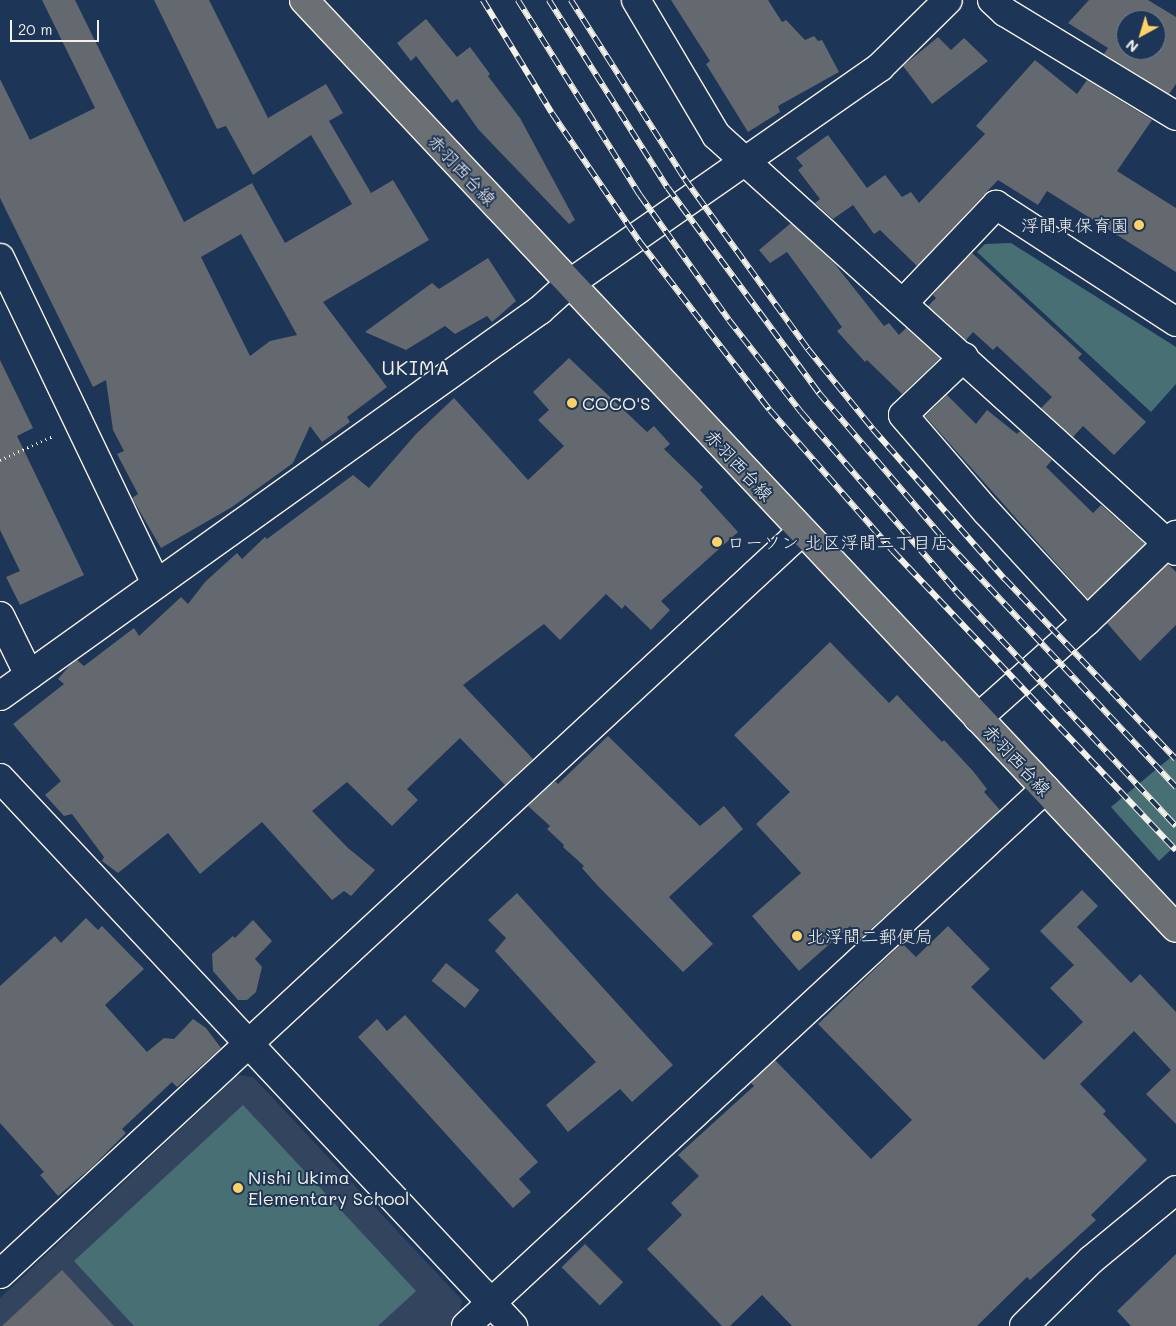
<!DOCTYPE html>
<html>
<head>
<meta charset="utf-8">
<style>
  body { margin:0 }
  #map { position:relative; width:1176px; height:1326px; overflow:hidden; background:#1d3557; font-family:Mali,"Klee One",sans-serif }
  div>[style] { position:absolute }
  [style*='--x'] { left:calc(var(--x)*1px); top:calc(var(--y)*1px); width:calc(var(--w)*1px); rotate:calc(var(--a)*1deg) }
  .built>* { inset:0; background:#32445e }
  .green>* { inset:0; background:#487074 }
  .building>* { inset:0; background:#64686f; transform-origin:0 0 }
  .path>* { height:3px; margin-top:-1.5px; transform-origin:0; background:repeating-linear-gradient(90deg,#f4f1e8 0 1px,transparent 0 5px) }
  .roads { filter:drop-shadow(1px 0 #f4f1e8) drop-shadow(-1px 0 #f4f1e8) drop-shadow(0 1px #f4f1e8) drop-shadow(0 -1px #f4f1e8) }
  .minor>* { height:28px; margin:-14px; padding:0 14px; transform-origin:14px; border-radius:14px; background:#1d3557 }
  .major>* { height:28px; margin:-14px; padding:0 14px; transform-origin:14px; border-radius:14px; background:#6b7074 }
  .rail>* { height:5.5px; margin-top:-2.75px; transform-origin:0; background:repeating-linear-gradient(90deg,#1d3557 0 11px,#f4f1e8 0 22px); box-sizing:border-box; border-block:1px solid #f4f1e8 }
  .dots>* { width:14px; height:14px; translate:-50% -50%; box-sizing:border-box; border:2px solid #1d3557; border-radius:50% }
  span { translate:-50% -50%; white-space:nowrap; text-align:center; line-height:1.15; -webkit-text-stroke:4px #1d3557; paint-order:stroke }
  .street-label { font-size:18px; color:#f4f1e8 }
  .poi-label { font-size:18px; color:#f4f1e8 }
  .right { translate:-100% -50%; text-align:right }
  .left { translate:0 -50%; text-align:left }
  .quarter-label { font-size:20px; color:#f4f1e8; letter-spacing:1px }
  .north { position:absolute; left:1116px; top:10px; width:50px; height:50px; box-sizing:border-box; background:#1d3557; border:1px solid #738091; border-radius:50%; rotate:219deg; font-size:14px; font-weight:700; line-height:20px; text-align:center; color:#f4f1e8 }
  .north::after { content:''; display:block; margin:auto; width:18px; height:22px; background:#ffd166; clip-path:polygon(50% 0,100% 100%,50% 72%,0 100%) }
  .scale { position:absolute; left:10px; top:20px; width:89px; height:22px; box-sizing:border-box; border:2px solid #f4f1e8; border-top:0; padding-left:6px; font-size:15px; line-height:18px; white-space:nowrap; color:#f4f1e8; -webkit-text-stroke:4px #1d3557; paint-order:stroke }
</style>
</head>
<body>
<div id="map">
  <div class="built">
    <i style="clip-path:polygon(238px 1075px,253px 1077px,462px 1300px,459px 1317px,450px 1326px,0 1326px,0 1298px)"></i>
  </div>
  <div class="green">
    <i style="clip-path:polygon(1011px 243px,1176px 347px,1176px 384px,1151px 412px,977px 252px,985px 244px)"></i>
    <i style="clip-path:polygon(1176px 753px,1176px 845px,1159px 861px,1111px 807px)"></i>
    <i style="clip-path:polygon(243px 1105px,416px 1291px,378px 1326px,134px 1326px,74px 1261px)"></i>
  </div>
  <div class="building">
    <i style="clip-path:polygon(evenodd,42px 0,75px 0,184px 222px,252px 183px,285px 243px,352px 204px,311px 135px,253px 175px,226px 126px,217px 129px,154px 0,209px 0,268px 118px,326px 84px,343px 113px,329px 121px,371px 193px,393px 180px,429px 240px,323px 302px,387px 387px,347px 417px,350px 422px,322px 442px,310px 426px,293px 463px,232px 507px,161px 548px,132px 498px,138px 494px,117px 454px,124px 451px,113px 430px,106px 380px,93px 387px,0 198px,0 79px,30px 140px,95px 108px,42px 0,241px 234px,297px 335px,270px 341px,250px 356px,201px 257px,241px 234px)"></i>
    <i style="clip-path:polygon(671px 0,768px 0,782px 22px,786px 20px,805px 40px,814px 36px,818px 41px,822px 40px,839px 72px,778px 106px,780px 112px,748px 132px,706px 64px,710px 61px)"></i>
    <i style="clip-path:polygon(evenodd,1089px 0,1148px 0,1176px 17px,1176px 84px,1169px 94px,1104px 54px,1108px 48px,1068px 23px,1089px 0,1126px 20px,1156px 20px,1156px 50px,1126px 50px,1126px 20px)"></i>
    <i style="clip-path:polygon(426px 19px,457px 57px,470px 47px,490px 74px,488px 76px,520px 118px,575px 220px,569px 224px,478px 129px,457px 99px,452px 103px,416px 56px,411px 61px,397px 43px)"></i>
    <i style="clip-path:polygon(938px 37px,951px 50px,964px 38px,988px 61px,932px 104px,903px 66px)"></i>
    <i style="clip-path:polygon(1035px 60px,1077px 94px,1087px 80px,1152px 120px,1117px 171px,1176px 208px,1176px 272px,1047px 191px,1038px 205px,998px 180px,917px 266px,880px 230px,874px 234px,853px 205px,833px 219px,815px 203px,820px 199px,798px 170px,803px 166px,796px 158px,828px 135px,867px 188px,885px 175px,902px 197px,911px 192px,919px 203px,985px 134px,976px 126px)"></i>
    <i style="clip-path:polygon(791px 223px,834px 263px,884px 326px,889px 323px,899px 335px,906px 328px,940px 358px,902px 394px,867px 360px,865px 362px,837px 331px,842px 327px,787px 252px,770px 263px,759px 250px)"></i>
    <i style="clip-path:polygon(972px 253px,1082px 354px,1078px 358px,1146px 422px,1114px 455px,1083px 426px,1073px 437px,1041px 408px,1052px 397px,997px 346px,993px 350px,973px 332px,966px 340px,928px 306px,936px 298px,933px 295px,939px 287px)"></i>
    <i style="clip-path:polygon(488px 258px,516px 301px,492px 322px,487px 316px,455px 334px,445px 326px,406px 350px,365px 332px,432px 283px,439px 289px)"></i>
    <i style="clip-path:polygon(569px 358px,647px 432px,654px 426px,670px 444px,664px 449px,703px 487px,700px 490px,738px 532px,661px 601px,670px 610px,651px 630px,625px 605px,622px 609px,606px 594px,560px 640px,544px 624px,463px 685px,533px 759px,505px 785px,460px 738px,407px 789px,418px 800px,392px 826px,347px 782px,312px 811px,348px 848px,375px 870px,351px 896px,344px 891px,332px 900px,262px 822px,200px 874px,168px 833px,118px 873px,102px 861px,104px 857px,72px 814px,64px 816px,45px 795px,61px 781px,13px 724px,64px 684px,58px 679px,70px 665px,77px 660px,84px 666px,134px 628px,139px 636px,181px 597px,188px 604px,205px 582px,237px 553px,242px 559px,265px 537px,267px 539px,353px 475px,369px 488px,416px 434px,454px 398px,528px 480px,564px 446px,538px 420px,549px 410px,533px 392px)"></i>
    <i style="clip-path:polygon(0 360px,33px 428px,17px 436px,84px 575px,20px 605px,6px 577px,20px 571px,0 530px)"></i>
    <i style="clip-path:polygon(947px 395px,976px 424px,987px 410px,1017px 434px,1020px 431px,1052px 460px,1046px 467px,1093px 513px,1101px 505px,1145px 544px,1088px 599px,925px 416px)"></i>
    <i style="clip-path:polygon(1168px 564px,1176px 572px,1176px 625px,1140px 661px,1107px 623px)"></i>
    <i style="clip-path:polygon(830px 642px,889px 703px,897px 695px,942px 742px,944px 740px,973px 771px,987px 789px,984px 792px,1000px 810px,861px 938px,850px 926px,799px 971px,752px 916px,801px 873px,756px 824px,790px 792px,734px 735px)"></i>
    <i style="clip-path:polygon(608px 736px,700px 826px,724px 806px,743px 829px,669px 897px,713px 944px,683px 972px,598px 886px,582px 868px,584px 866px,563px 847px,564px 845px,547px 829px,550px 826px,528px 806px,555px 781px,558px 784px)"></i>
    <i style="clip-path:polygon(1082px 890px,1098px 906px,1077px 927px,1131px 983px,1140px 974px,1176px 1012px,1176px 1124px,1146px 1094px,1171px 1070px,1134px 1031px,1080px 1084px,1106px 1111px,1103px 1114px,1147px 1160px,1091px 1215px,1096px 1220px,1030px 1280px,1027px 1277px,977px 1326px,792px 1326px,762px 1295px,730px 1326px,722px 1326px,647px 1249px,682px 1215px,671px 1203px,699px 1176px,678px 1155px,754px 1086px,751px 1083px,775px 1060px,871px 1159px,912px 1120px,818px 1024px,902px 943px,916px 957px,948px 926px,990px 969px,971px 987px,1044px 1060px,1083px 1022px,1050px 988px,1074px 965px,1040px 931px)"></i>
    <i style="clip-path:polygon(517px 893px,673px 1065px,632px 1102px,620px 1089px,568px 1132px,546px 1105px,596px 1062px,495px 951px,506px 938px,488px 920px)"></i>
    <i style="clip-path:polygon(86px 918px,98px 930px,102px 926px,144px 969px,105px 1005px,147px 1052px,164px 1038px,174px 1039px,193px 1019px,206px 1028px,221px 1048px,177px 1087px,172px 1082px,122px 1129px,126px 1133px,92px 1167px,58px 1196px,40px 1175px,44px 1172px,0 1123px,0 986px,55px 936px,61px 943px)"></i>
    <i style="clip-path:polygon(253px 920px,272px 941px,255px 959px,262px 967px,256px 992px,247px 1000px,238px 1000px,213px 971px,212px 954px,233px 936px,235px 938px)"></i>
    <i style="left:446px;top:963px;width:43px;height:23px;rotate:39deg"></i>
    <i style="clip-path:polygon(405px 1015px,538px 1162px,519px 1179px,531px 1192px,513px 1208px,358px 1037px,377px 1019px,387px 1031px)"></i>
    <i style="left:585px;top:1244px;width:54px;height:33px;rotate:45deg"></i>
    <i style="clip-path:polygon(1176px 1254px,1176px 1326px,1131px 1326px,1117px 1311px)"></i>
    <i style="clip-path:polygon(62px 1270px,114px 1326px,2px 1326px)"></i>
  </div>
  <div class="path">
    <i style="--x:0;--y:460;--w:58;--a:-24.4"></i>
  </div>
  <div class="roads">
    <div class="minor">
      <i style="--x:636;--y:0;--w:157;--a:59.3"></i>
      <i style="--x:716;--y:135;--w:620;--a:42.12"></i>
      <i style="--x:992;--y:0;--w:18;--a:43"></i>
      <i style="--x:1005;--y:12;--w:200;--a:31.3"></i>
      <i style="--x:0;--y:258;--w:361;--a:64.4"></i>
      <i style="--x:904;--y:302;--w:134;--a:-46.5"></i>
      <i style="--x:996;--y:205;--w:215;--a:33"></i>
      <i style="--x:964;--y:357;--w:84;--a:136.4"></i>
      <i style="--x:903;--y:415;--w:127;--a:49.2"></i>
      <i style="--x:986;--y:511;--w:149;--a:47.4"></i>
      <i style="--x:0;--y:616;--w:66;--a:63.8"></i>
      <i style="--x:0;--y:696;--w:664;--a:-35.56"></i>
      <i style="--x:540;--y:310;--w:39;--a:-42"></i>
      <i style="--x:569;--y:284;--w:379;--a:-34.9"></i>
      <i style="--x:880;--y:67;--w:95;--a:-44.6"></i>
      <i style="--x:978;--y:718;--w:146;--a:-41.7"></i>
      <i style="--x:1087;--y:621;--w:124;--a:-44"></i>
      <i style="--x:0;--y:778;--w:751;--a:46.89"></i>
      <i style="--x:0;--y:1274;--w:1093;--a:-42.81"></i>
      <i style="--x:466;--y:1326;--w:790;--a:-42.84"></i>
      <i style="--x:1024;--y:1326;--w:94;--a:-44.6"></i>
      <i style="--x:1091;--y:1260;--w:110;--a:-39.5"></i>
    </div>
    <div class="major">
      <i style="--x:304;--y:0;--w:1273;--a:46.78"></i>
    </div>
  </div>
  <div class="rail">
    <i style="--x:483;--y:0;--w:132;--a:58.6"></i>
    <i style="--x:552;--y:113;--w:156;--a:55.7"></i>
    <i style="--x:640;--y:242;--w:212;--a:52.3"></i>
    <i style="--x:770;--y:410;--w:187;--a:48.9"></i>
    <i style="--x:893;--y:551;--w:412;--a:46.6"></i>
    <i style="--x:518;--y:0;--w:230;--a:58"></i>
    <i style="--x:640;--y:195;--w:153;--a:54.5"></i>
    <i style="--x:729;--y:320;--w:118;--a:51.9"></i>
    <i style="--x:802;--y:413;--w:235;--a:49.1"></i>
    <i style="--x:956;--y:591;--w:322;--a:46.9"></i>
    <i style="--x:549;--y:0;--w:222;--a:57.7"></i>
    <i style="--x:668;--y:188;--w:255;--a:53.6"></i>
    <i style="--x:819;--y:393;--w:192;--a:49.4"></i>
    <i style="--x:944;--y:539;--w:340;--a:46.9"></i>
    <i style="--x:571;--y:0;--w:212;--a:57.5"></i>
    <i style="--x:685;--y:179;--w:210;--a:54.1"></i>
    <i style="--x:808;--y:349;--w:103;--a:50.9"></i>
    <i style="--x:873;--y:429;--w:200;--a:48.7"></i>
    <i style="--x:1005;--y:579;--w:248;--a:46.5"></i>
  </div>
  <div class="dots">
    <i style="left:1139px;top:225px;background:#ffd166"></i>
    <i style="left:572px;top:403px;background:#ffd166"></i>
    <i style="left:717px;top:542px;background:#ffd166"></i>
    <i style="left:797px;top:936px;background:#ffd166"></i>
    <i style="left:238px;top:1188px;background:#ffd166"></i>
  </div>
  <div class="street-label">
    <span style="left:462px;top:170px;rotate:47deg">赤羽西台線</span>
    <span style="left:739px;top:465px;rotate:47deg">赤羽西台線</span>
    <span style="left:1017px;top:760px;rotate:47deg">赤羽西台線</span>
  </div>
  <div class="poi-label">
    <span class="right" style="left:1129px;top:225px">浮間東保育園</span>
    <span class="left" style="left:582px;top:403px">COCO'S</span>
    <span class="left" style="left:727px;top:542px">ローソン 北区浮間二丁目店</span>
    <span class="left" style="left:807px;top:936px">北浮間二郵便局</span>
    <span class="left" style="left:248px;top:1188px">Nishi Ukima<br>Elementary School</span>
  </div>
  <div class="quarter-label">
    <span style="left:416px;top:367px">UKIMA</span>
  </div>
  <div class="north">N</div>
  <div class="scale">20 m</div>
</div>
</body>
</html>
